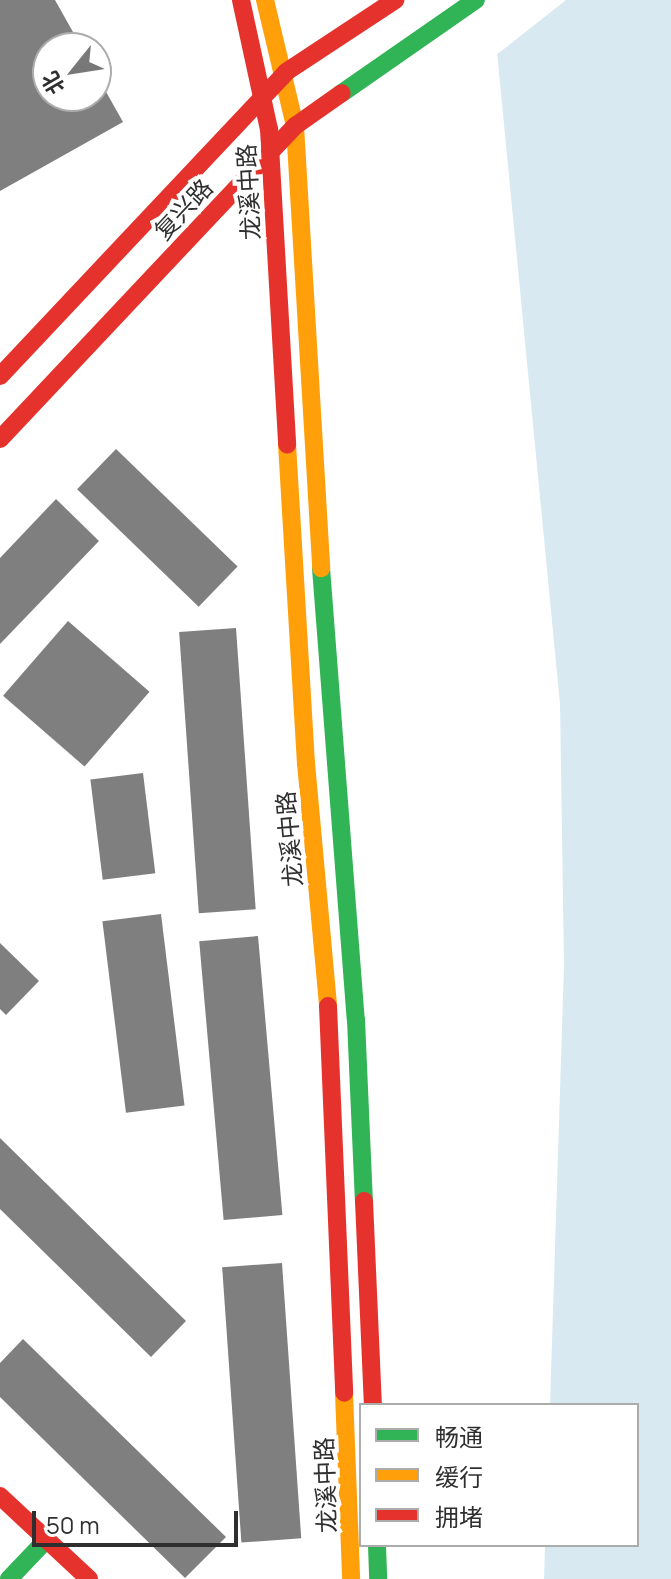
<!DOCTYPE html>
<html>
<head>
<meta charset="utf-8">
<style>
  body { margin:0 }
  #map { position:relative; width:671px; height:1579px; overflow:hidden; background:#fff; font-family:Manrope,"Noto Sans SC",sans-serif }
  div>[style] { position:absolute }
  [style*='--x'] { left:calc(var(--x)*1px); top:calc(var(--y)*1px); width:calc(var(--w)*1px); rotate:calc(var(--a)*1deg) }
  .water>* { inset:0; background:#d9e9f1 }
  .pier>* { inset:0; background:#fff }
  .building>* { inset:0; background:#7f7f7f; transform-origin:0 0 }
  .fast>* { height:18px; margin:-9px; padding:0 9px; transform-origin:9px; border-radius:9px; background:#30b455 }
  .slow>* { height:18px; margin:-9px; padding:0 9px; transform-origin:9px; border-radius:9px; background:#ff9f0a }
  .jam>* { height:18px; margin:-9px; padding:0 9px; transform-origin:9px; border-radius:9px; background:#e5322d }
  span { translate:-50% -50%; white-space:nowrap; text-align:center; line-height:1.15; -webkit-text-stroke:8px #fff; paint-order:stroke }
  .street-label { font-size:24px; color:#2f2f2f }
  .legend { position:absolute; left:359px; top:1403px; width:280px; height:144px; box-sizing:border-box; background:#fff; border:2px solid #acacac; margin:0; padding:10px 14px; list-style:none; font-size:24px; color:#2f2f2f }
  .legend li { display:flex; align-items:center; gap:16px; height:40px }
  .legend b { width:40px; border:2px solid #acacac }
  .north { position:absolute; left:32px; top:32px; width:80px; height:80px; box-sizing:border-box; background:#fff; border:2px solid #acacac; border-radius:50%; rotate:240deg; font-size:22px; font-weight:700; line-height:32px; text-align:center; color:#2f2f2f }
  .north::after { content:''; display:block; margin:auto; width:28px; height:36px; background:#787878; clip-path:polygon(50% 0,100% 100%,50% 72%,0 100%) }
  .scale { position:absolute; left:32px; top:1511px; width:206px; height:36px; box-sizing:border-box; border:4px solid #2f2f2f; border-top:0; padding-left:10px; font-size:24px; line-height:28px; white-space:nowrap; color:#2f2f2f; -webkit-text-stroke:6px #fff; paint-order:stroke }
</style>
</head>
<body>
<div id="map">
  <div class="water">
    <i style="clip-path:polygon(492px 0,671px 0,671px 1579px,544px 1579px,545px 1545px,637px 1545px,637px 1405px,550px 1405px,564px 965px,560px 704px)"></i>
  </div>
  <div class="pier">
    <i style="clip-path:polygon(488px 0,566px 0,495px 56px)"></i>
  </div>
  <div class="building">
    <i style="clip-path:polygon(0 0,55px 0,82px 48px,48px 48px,48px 96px,96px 96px,96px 74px,123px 122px,0 191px)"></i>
    <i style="left:116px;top:449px;width:169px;height:56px;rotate:44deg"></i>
    <i style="clip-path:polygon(56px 499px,99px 541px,0 644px,0 558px)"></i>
    <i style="left:68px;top:621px;width:108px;height:99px;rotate:41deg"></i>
    <i style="left:236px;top:628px;width:282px;height:57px;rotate:86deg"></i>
    <i style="left:143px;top:773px;width:101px;height:53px;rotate:83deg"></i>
    <i style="left:161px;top:914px;width:193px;height:59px;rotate:83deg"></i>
    <i style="left:258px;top:936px;width:280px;height:59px;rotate:85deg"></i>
    <i style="clip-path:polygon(0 943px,39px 981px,6px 1015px,0 1009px)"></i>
    <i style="clip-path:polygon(0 1138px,186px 1321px,151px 1357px,0 1209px)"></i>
    <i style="left:282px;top:1263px;width:276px;height:60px;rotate:86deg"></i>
    <i style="clip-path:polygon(23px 1339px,226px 1537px,185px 1578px,0 1397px,0 1363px)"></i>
  </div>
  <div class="fast">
    <i style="--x:342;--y:93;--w:163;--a:-34.8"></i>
    <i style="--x:321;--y:568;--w:453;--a:85.6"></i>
    <i style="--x:356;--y:1020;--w:181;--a:87.5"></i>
    <i style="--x:377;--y:1545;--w:34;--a:88"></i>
    <i style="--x:9;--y:1579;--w:54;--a:-46.5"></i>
  </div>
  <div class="slow">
    <i style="--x:265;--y:0;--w:130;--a:76.6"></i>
    <i style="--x:295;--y:126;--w:443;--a:86.6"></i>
    <i style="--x:287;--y:444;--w:320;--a:86.6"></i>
    <i style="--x:306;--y:763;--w:244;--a:84.8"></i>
    <i style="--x:344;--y:1393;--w:186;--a:87.8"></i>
  </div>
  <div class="jam">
    <i style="--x:241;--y:0;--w:132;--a:77.8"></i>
    <i style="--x:269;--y:129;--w:316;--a:86.7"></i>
    <i style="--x:0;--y:376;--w:417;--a:-46.7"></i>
    <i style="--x:286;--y:72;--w:131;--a:-33.4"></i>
    <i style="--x:0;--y:439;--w:430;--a:-46.7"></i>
    <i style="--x:295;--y:126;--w:57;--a:-35.1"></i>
    <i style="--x:328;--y:1006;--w:387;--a:87.6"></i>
    <i style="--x:364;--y:1201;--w:204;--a:87.5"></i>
    <i style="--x:0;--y:1496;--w:122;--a:43"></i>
  </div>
  <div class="street-label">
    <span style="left:248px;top:192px;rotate:-93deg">龙溪中路</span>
    <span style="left:183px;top:209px;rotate:-47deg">复兴路</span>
    <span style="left:289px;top:839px;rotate:-95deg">龙溪中路</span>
    <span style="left:325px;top:1485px;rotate:-92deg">龙溪中路</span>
  </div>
  <ul class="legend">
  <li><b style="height:10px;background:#30b455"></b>畅通</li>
  <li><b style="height:10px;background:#ff9f0a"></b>缓行</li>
  <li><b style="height:10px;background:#e5322d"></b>拥堵</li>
  </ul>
  <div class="north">北</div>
  <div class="scale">50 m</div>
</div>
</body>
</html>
